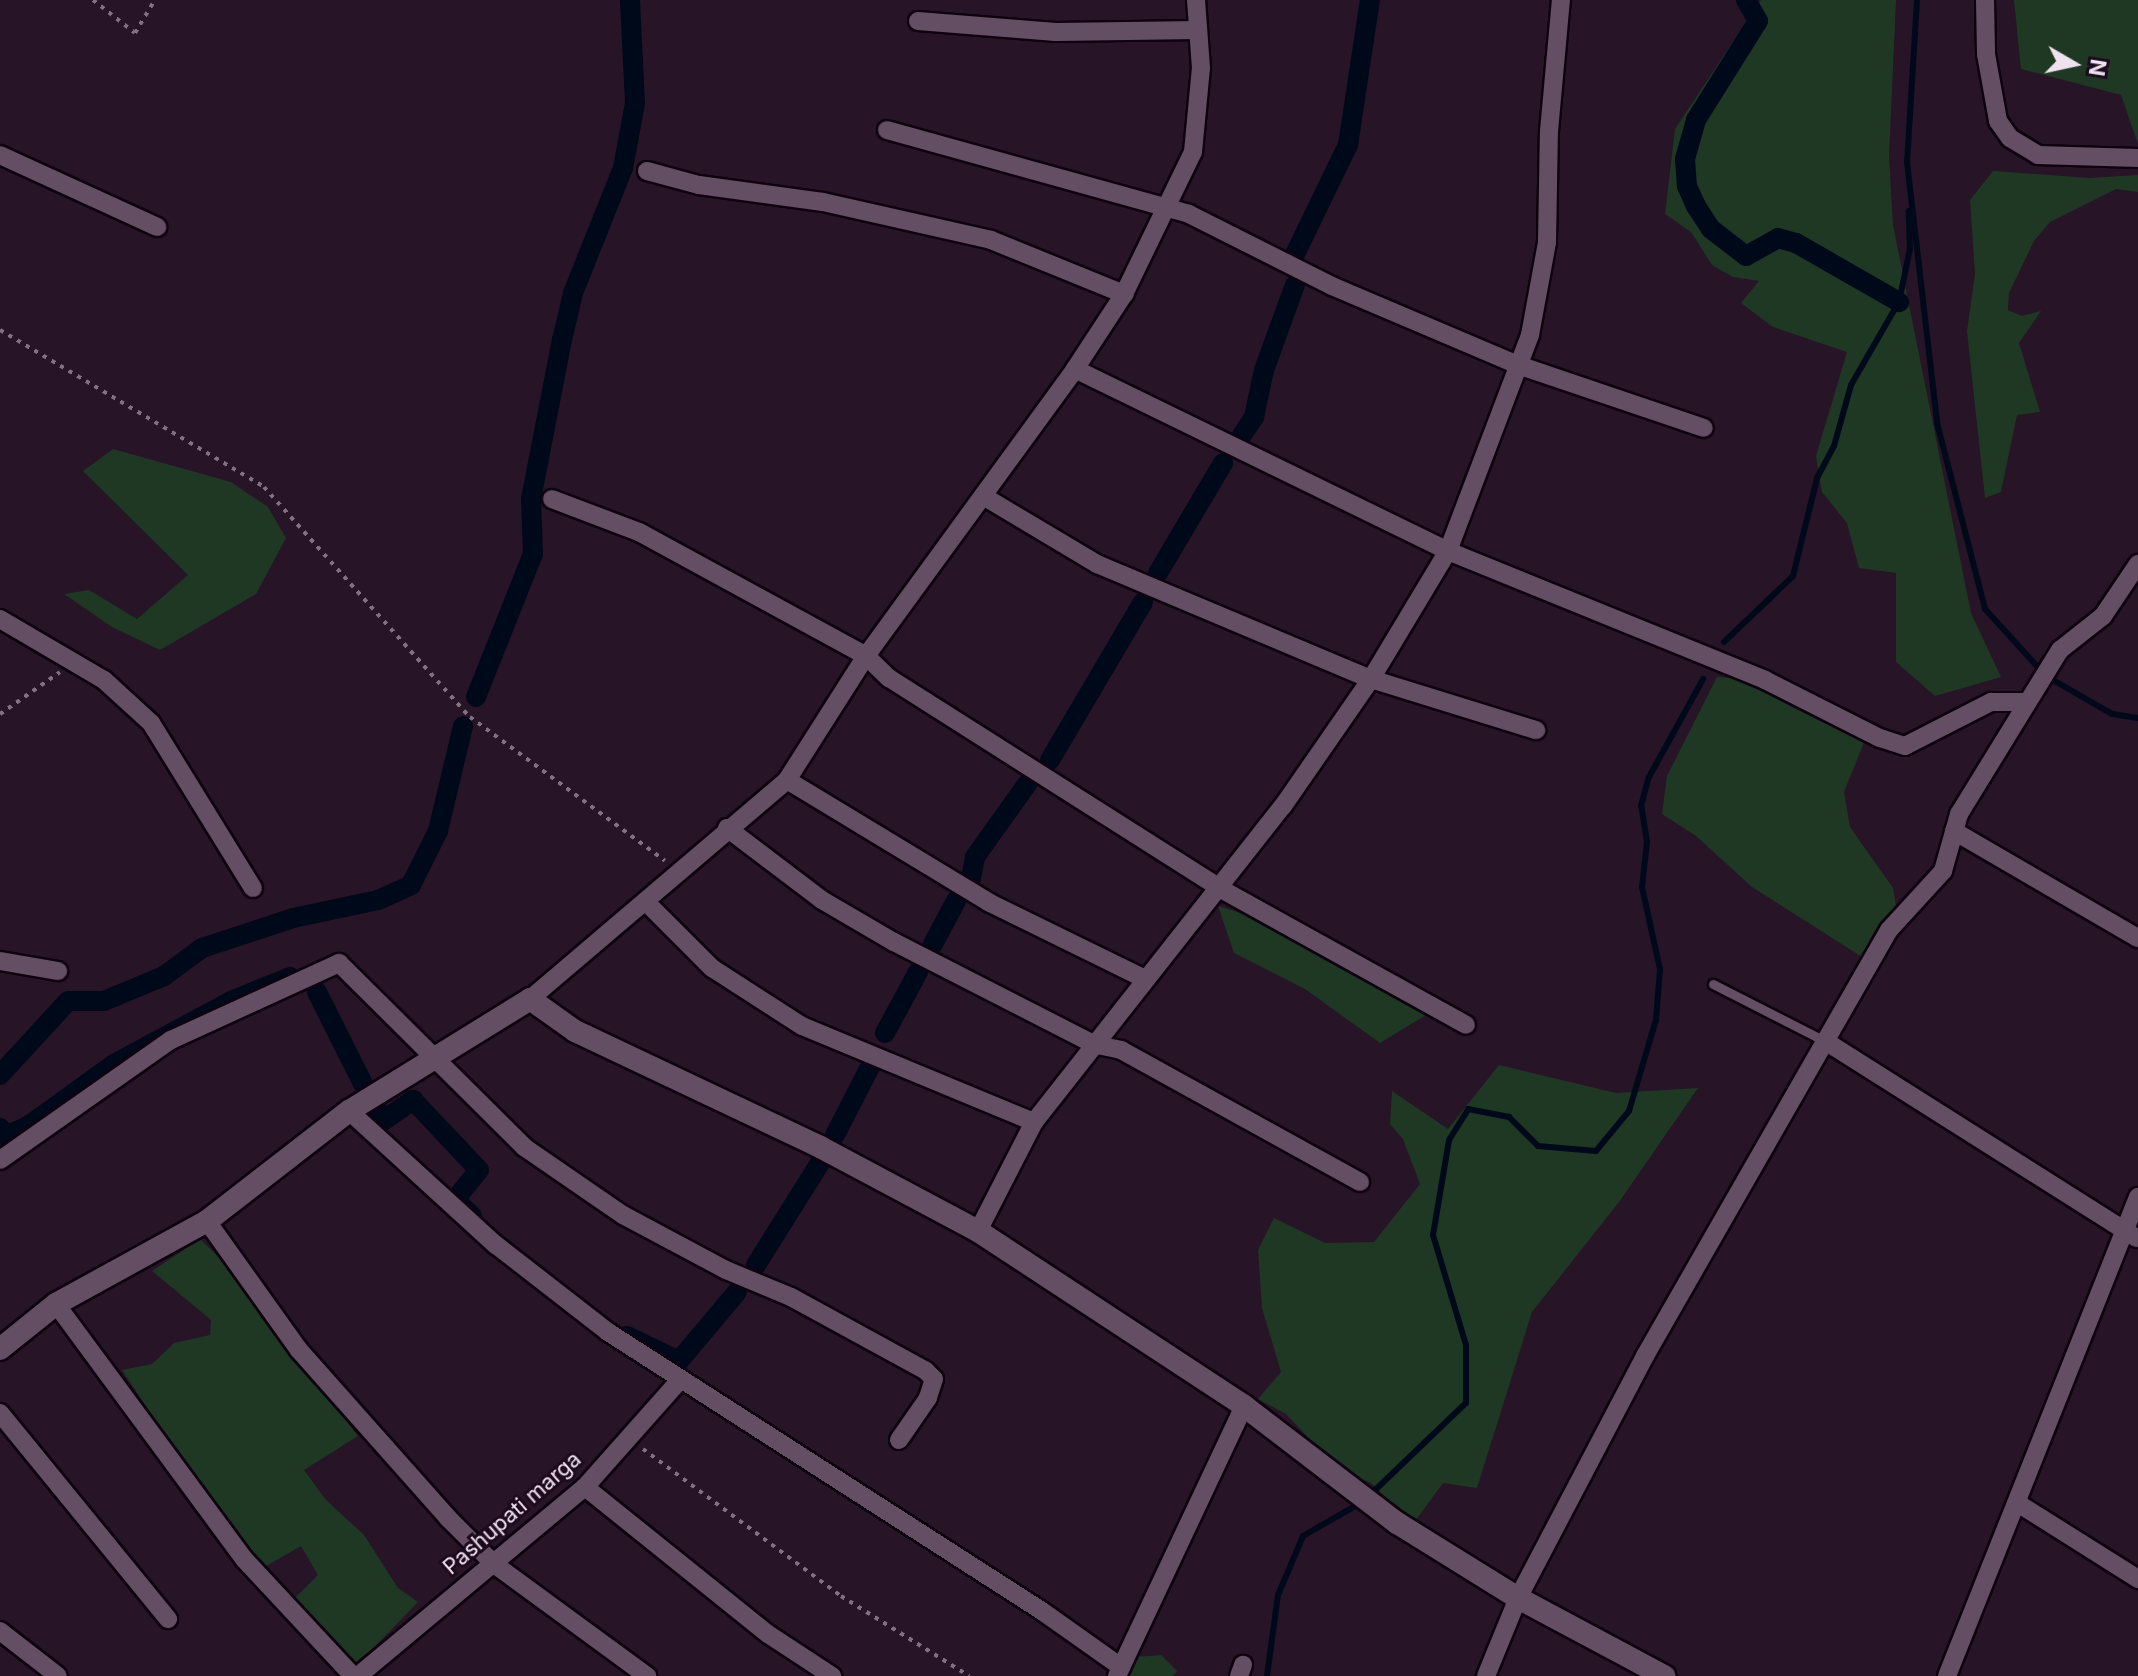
<!DOCTYPE html>
<html>
<head>
<meta charset="utf-8">
<style>
  body { margin:0 }
  #map { position:relative; width:2138px; height:1676px; overflow:hidden; background:#271426; font-family:Inter,sans-serif }
  div>[style] { position:absolute }
  [style*='--x'] { left:calc(var(--x)*1px); top:calc(var(--y)*1px); width:calc(var(--w)*1px); rotate:calc(var(--a)*1deg) }
  .green>* { inset:0; background:#1e3824 }
  .stream>* { height:6px; margin:-3px; padding:0 3px; transform-origin:3px; border-radius:3px; background:#00091a }
  .canal>* { height:20px; margin:-10px; padding:0 10px; transform-origin:10px; border-radius:10px; background:#00091a }
  .path>* { height:4px; margin-top:-2px; transform-origin:0; background:repeating-linear-gradient(90deg,#827281 0 4px,transparent 0 10px) }
  .roads { filter:drop-shadow(2px 0 #0f020f) drop-shadow(-2px 0 #0f020f) drop-shadow(0 2px #0f020f) drop-shadow(0 -2px #0f020f) }
  .service>* { height:9px; margin:-4.5px; padding:0 4.5px; transform-origin:4.5px; border-radius:4.5px; background:#644e63 }
  .minor>* { height:18px; margin:-9px; padding:0 9px; transform-origin:9px; border-radius:9px; background:#644e63 }
  .tertiary>* { height:22px; margin:-11px; padding:0 11px; transform-origin:11px; border-radius:11px; background:#644e63 }
  span { translate:-50% -50%; white-space:nowrap; text-align:center; line-height:1.15; -webkit-text-stroke:6px #1d0b1d; paint-order:stroke }
  .street-label { font-size:22px; color:#efe2ef }
  .north { position:absolute; left:2034px; top:24px; width:80px; height:80px; -webkit-text-stroke:6px #1d0b1d; paint-order:stroke; rotate:99deg; font-size:22px; font-weight:700; line-height:32px; text-align:center; color:#efe2ef }
  .north::after { content:''; display:block; margin:auto; width:28px; height:36px; background:#efe2ef; clip-path:polygon(50% 0,100% 100%,50% 72%,0 100%) }
</style>
</head>
<body>
<div id="map">
  <div class="green">
    <i style="clip-path:polygon(1761px 0,1896px 0,1889px 157px,1893px 225px,1971px 613px,2001px 677px,1935px 696px,1896px 662px,1896px 573px,1859px 568px,1847px 523px,1822px 492px,1816px 456px,1847px 352px,1773px 327px,1741px 303px,1759px 281px,1733px 277px,1712px 265px,1691px 232px,1665px 214px,1675px 129px)"></i>
    <i style="clip-path:polygon(2014px 0,2138px 0,2138px 144px,2121px 95px,2021px 69px)"></i>
    <i style="clip-path:polygon(1993px 171px,2089px 178px,2138px 175px,2138px 192px,2116px 189px,2050px 222px,2034px 241px,2009px 293px,2008px 310px,2022px 316px,2041px 311px,2019px 343px,2040px 412px,2017px 415px,2001px 492px,1985px 498px,1967px 331px,1975px 274px,1970px 200px)"></i>
    <i style="clip-path:polygon(113px 449px,231px 482px,268px 507px,286px 538px,256px 594px,160px 650px,112px 627px,64px 594px,89px 590px,137px 619px,188px 575px,83px 471px)"></i>
    <i style="clip-path:polygon(1717px 677px,1742px 679px,1865px 740px,1844px 792px,1850px 827px,1893px 888px,1896px 906px,1862px 957px,1752px 887px,1696px 836px,1662px 814px,1667px 776px)"></i>
    <i style="clip-path:polygon(1218px 906px,1263px 920px,1326px 952px,1426px 1015px,1380px 1043px,1305px 989px,1234px 953px)"></i>
    <i style="clip-path:polygon(1499px 1065px,1616px 1093px,1698px 1088px,1619px 1202px,1532px 1312px,1477px 1488px,1443px 1483px,1413px 1524px,1371px 1483px,1339px 1470px,1286px 1414px,1258px 1399px,1281px 1372px,1262px 1308px,1258px 1250px,1274px 1218px,1325px 1243px,1374px 1242px,1420px 1184px,1403px 1139px,1390px 1124px,1392px 1091px,1448px 1129px)"></i>
    <i style="clip-path:polygon(200px 1239px,235px 1273px,358px 1436px,304px 1470px,326px 1500px,364px 1535px,398px 1588px,418px 1602px,355px 1667px,292px 1601px,318px 1575px,301px 1546px,261px 1569px,206px 1498px,122px 1370px,152px 1364px,174px 1343px,210px 1335px,211px 1320px,152px 1271px)"></i>
    <i style="clip-path:polygon(1161px 1655px,1177px 1671px,1173px 1676px,1128px 1676px,1135px 1657px)"></i>
  </div>
  <div class="stream">
    <i style="--x:1917;--y:0;--w:162;--a:93.5"></i>
    <i style="--x:1907;--y:162;--w:263;--a:83.4"></i>
    <i style="--x:1937;--y:423;--w:192;--a:75.5"></i>
    <i style="--x:1985;--y:609;--w:91;--a:47.7"></i>
    <i style="--x:2046;--y:676;--w:76;--a:29.9"></i>
    <i style="--x:2112;--y:714;--w:26;--a:9"></i>
    <i style="--x:1724;--y:642;--w:95;--a:-43.7"></i>
    <i style="--x:1793;--y:576;--w:101;--a:-76.2"></i>
    <i style="--x:1817;--y:478;--w:36;--a:-62"></i>
    <i style="--x:1834;--y:446;--w:63;--a:-74.4"></i>
    <i style="--x:1851;--y:385;--w:96;--a:-60"></i>
    <i style="--x:1899;--y:302;--w:54;--a:-78.3"></i>
    <i style="--x:1910;--y:249;--w:38;--a:-92"></i>
    <i style="--x:1372;--y:1493;--w:130;--a:-43.8"></i>
    <i style="--x:1466;--y:1403;--w:58;--a:-90"></i>
    <i style="--x:1466;--y:1345;--w:115;--a:-106.7"></i>
    <i style="--x:1433;--y:1235;--w:96;--a:-80.4"></i>
    <i style="--x:1449;--y:1140;--w:36;--a:-58"></i>
    <i style="--x:1468;--y:1109;--w:42;--a:11"></i>
    <i style="--x:1509;--y:1117;--w:41;--a:45"></i>
    <i style="--x:1538;--y:1146;--w:58;--a:4.9"></i>
    <i style="--x:1596;--y:1151;--w:52;--a:-50.5"></i>
    <i style="--x:1629;--y:1111;--w:95;--a:-73.5"></i>
    <i style="--x:1656;--y:1020;--w:51;--a:-85.5"></i>
    <i style="--x:1660;--y:969;--w:84;--a:-102.4"></i>
    <i style="--x:1642;--y:887;--w:45;--a:-83.7"></i>
    <i style="--x:1647;--y:842;--w:36;--a:-99"></i>
    <i style="--x:1641;--y:806;--w:30;--a:-75"></i>
    <i style="--x:1649;--y:777;--w:112;--a:-61.1"></i>
    <i style="--x:1267;--y:1676;--w:82;--a:-82.3"></i>
    <i style="--x:1278;--y:1595;--w:64;--a:-67"></i>
    <i style="--x:1303;--y:1536;--w:62;--a:-29.9"></i>
  </div>
  <div class="canal">
    <i style="--x:1746;--y:0;--w:24;--a:60"></i>
    <i style="--x:1758;--y:21;--w:117;--a:122.1"></i>
    <i style="--x:1696;--y:120;--w:41;--a:105.8"></i>
    <i style="--x:1685;--y:159;--w:27;--a:86"></i>
    <i style="--x:1687;--y:186;--w:22;--a:66"></i>
    <i style="--x:1696;--y:206;--w:27;--a:57"></i>
    <i style="--x:1711;--y:229;--w:44;--a:37.6"></i>
    <i style="--x:1746;--y:256;--w:37;--a:-29"></i>
    <i style="--x:1778;--y:238;--w:19;--a:16"></i>
    <i style="--x:1796;--y:243;--w:119;--a:29.8"></i>
    <i style="--x:1295;--y:254;--w:121;--a:-64.1"></i>
    <i style="--x:1348;--y:145;--w:147;--a:-81.4"></i>
    <i style="--x:1242;--y:435;--w:22;--a:-56"></i>
    <i style="--x:1254;--y:417;--w:48;--a:-78"></i>
    <i style="--x:1264;--y:370;--w:90;--a:-70"></i>
    <i style="--x:1158;--y:573;--w:128;--a:-59.4"></i>
    <i style="--x:476;--y:697;--w:154;--a:-68.3"></i>
    <i style="--x:533;--y:554;--w:55;--a:-92.1"></i>
    <i style="--x:531;--y:499;--w:162;--a:-79"></i>
    <i style="--x:562;--y:340;--w:48;--a:-76.8"></i>
    <i style="--x:573;--y:293;--w:135;--a:-68.2"></i>
    <i style="--x:623;--y:168;--w:66;--a:-79.5"></i>
    <i style="--x:635;--y:103;--w:103;--a:-92.8"></i>
    <i style="--x:1050;--y:760;--w:183;--a:-59.5"></i>
    <i style="--x:971;--y:878;--w:21;--a:-79"></i>
    <i style="--x:975;--y:857;--w:90;--a:-54.5"></i>
    <i style="--x:933;--y:944;--w:49;--a:-61.9"></i>
    <i style="--x:317;--y:992;--w:103;--a:63.4"></i>
    <i style="--x:885;--y:1033;--w:69;--a:-61.6"></i>
    <i style="--x:0;--y:1075;--w:100;--a:-47.4"></i>
    <i style="--x:68;--y:1001;--w:36;--a:0"></i>
    <i style="--x:104;--y:1001;--w:65;--a:-22.6"></i>
    <i style="--x:164;--y:976;--w:47;--a:-36.4"></i>
    <i style="--x:202;--y:948;--w:96;--a:-18.2"></i>
    <i style="--x:293;--y:918;--w:87;--a:-12"></i>
    <i style="--x:378;--y:900;--w:36;--a:-24"></i>
    <i style="--x:411;--y:885;--w:60;--a:-63.4"></i>
    <i style="--x:438;--y:831;--w:108;--a:-76.6"></i>
    <i style="--x:379;--y:1112;--w:10;--a:66"></i>
    <i style="--x:383;--y:1121;--w:37;--a:-35"></i>
    <i style="--x:413;--y:1100;--w:96;--a:46.7"></i>
    <i style="--x:479;--y:1170;--w:38;--a:129"></i>
    <i style="--x:455;--y:1200;--w:23;--a:43"></i>
    <i style="--x:0;--y:1128;--w:10;--a:53"></i>
    <i style="--x:6;--y:1136;--w:24;--a:-24"></i>
    <i style="--x:28;--y:1126;--w:106;--a:-35.8"></i>
    <i style="--x:114;--y:1064;--w:133;--a:-28.3"></i>
    <i style="--x:231;--y:1001;--w:64;--a:-22.1"></i>
    <i style="--x:835;--y:1135;--w:81;--a:-62.8"></i>
    <i style="--x:756;--y:1265;--w:120;--a:-57.9"></i>
    <i style="--x:627;--y:1336;--w:58;--a:25.7"></i>
    <i style="--x:679;--y:1361;--w:90;--a:-50"></i>
  </div>
  <div class="path">
    <i style="--x:93;--y:0;--w:53;--a:38.2"></i>
    <i style="--x:135;--y:33;--w:39;--a:-59"></i>
    <i style="--x:0;--y:330;--w:307;--a:30.7"></i>
    <i style="--x:264;--y:487;--w:309;--a:48.2"></i>
    <i style="--x:470;--y:717;--w:242;--a:36.4"></i>
    <i style="--x:0;--y:714;--w:73;--a:-35"></i>
    <i style="--x:643;--y:1449;--w:247;--a:36.6"></i>
    <i style="--x:841;--y:1596;--w:151;--a:32"></i>
  </div>
  <div class="roads">
    <div class="service">
      <i style="--x:1713;--y:984;--w:126;--a:27"></i>
    </div>
    <div class="minor">
      <i style="--x:1985;--y:0;--w:54;--a:88.9"></i>
      <i style="--x:1986;--y:54;--w:68;--a:79.8"></i>
      <i style="--x:1998;--y:121;--w:21;--a:55"></i>
      <i style="--x:2010;--y:138;--w:33;--a:31"></i>
      <i style="--x:2038;--y:155;--w:100;--a:1.7"></i>
      <i style="--x:918;--y:21;--w:138;--a:4.6"></i>
      <i style="--x:1056;--y:32;--w:142;--a:-0.8"></i>
      <i style="--x:887;--y:130;--w:313;--a:15.5"></i>
      <i style="--x:1189;--y:214;--w:160;--a:26.7"></i>
      <i style="--x:1332;--y:286;--w:202;--a:23"></i>
      <i style="--x:1518;--y:365;--w:196;--a:18.7"></i>
      <i style="--x:0;--y:155;--w:173;--a:24.6"></i>
      <i style="--x:647;--y:171;--w:54;--a:15.1"></i>
      <i style="--x:699;--y:185;--w:125;--a:7.8"></i>
      <i style="--x:823;--y:202;--w:172;--a:12.7"></i>
      <i style="--x:991;--y:240;--w:144;--a:22.1"></i>
      <i style="--x:1075;--y:369;--w:415;--a:26"></i>
      <i style="--x:1448;--y:551;--w:342;--a:22.1"></i>
      <i style="--x:1765;--y:680;--w:129;--a:26.8"></i>
      <i style="--x:1880;--y:738;--w:26;--a:18"></i>
      <i style="--x:1905;--y:746;--w:97;--a:-27.1"></i>
      <i style="--x:1991;--y:702;--w:36;--a:0"></i>
      <i style="--x:983;--y:496;--w:133;--a:30.8"></i>
      <i style="--x:1097;--y:564;--w:297;--a:22.8"></i>
      <i style="--x:1371;--y:679;--w:173;--a:17.2"></i>
      <i style="--x:552;--y:499;--w:93;--a:20.8"></i>
      <i style="--x:639;--y:532;--w:259;--a:28.6"></i>
      <i style="--x:866;--y:656;--w:32;--a:44"></i>
      <i style="--x:889;--y:678;--w:393;--a:32.4"></i>
      <i style="--x:1221;--y:889;--w:280;--a:29"></i>
      <i style="--x:0;--y:619;--w:121;--a:30.4"></i>
      <i style="--x:104;--y:680;--w:64;--a:42.5"></i>
      <i style="--x:151;--y:723;--w:194;--a:58.3"></i>
      <i style="--x:787;--y:780;--w:237;--a:31.2"></i>
      <i style="--x:990;--y:903;--w:173;--a:26.1"></i>
      <i style="--x:727;--y:828;--w:119;--a:37.2"></i>
      <i style="--x:822;--y:900;--w:83;--a:30.3"></i>
      <i style="--x:894;--y:942;--w:224;--a:27.1"></i>
      <i style="--x:1093;--y:1044;--w:29;--a:12"></i>
      <i style="--x:1121;--y:1050;--w:273;--a:28.9"></i>
      <i style="--x:1954;--y:831;--w:213;--a:30.2"></i>
      <i style="--x:647;--y:903;--w:92;--a:45"></i>
      <i style="--x:712;--y:968;--w:107;--a:32.8"></i>
      <i style="--x:802;--y:1026;--w:251;--a:22.5"></i>
      <i style="--x:0;--y:961;--w:59;--a:9.8"></i>
      <i style="--x:530;--y:999;--w:338;--a:-40.4"></i>
      <i style="--x:787;--y:780;--w:147;--a:-57.5"></i>
      <i style="--x:866;--y:656;--w:355;--a:-53.9"></i>
      <i style="--x:1075;--y:369;--w:90;--a:-56.8"></i>
      <i style="--x:1124;--y:294;--w:158;--a:-64.1"></i>
      <i style="--x:1193;--y:152;--w:84;--a:-84.6"></i>
      <i style="--x:1201;--y:68;--w:68;--a:-94.2"></i>
      <i style="--x:1825;--y:1041;--w:369;--a:32.3"></i>
      <i style="--x:349;--y:1111;--w:199;--a:42.4"></i>
      <i style="--x:496;--y:1245;--w:142;--a:37.8"></i>
      <i style="--x:608;--y:1332;--w:516;--a:32.74"></i>
      <i style="--x:1042;--y:1611;--w:97;--a:35.3"></i>
      <i style="--x:0;--y:1160;--w:209;--a:-35.1"></i>
      <i style="--x:171;--y:1040;--w:185;--a:-24.6"></i>
      <i style="--x:339;--y:963;--w:261;--a:44.8"></i>
      <i style="--x:524;--y:1147;--w:120;--a:34.5"></i>
      <i style="--x:623;--y:1215;--w:117;--a:28.1"></i>
      <i style="--x:726;--y:1270;--w:70;--a:22.6"></i>
      <i style="--x:791;--y:1297;--w:154;--a:28.7"></i>
      <i style="--x:926;--y:1371;--w:11;--a:45"></i>
      <i style="--x:934;--y:1379;--w:20;--a:108"></i>
      <i style="--x:928;--y:1398;--w:51;--a:124.6"></i>
      <i style="--x:207;--y:1221;--w:158;--a:54.5"></i>
      <i style="--x:299;--y:1350;--w:225;--a:48.4"></i>
      <i style="--x:448;--y:1518;--w:65;--a:45"></i>
      <i style="--x:494;--y:1564;--w:190;--a:36.2"></i>
      <i style="--x:978;--y:1231;--w:123;--a:-62.8"></i>
      <i style="--x:1034;--y:1122;--w:402;--a:-51.8"></i>
      <i style="--x:1283;--y:806;--w:155;--a:-55.3"></i>
      <i style="--x:1371;--y:679;--w:149;--a:-59"></i>
      <i style="--x:1448;--y:551;--w:231;--a:-69.2"></i>
      <i style="--x:1530;--y:335;--w:95;--a:-79.6"></i>
      <i style="--x:1547;--y:242;--w:111;--a:-89"></i>
      <i style="--x:1549;--y:131;--w:132;--a:-84.8"></i>
      <i style="--x:56;--y:1304;--w:317;--a:53.6"></i>
      <i style="--x:244;--y:1559;--w:160;--a:47"></i>
      <i style="--x:0;--y:1413;--w:266;--a:50.8"></i>
      <i style="--x:585;--y:1487;--w:235;--a:38.8"></i>
      <i style="--x:768;--y:1634;--w:77;--a:33.3"></i>
      <i style="--x:2019;--y:1504;--w:141;--a:32.2"></i>
      <i style="--x:0;--y:1631;--w:73;--a:37.8"></i>
      <i style="--x:358;--y:1676;--w:295;--a:-39.8"></i>
      <i style="--x:585;--y:1487;--w:144;--a:-48.4"></i>
      <i style="--x:1117;--y:1676;--w:298;--a:-64.8"></i>
      <i style="--x:1239;--y:1676;--w:12;--a:-70"></i>
      <i style="--x:1486;--y:1676;--w:84;--a:-67.7"></i>
      <i style="--x:1518;--y:1598;--w:273;--a:-62.3"></i>
      <i style="--x:1645;--y:1356;--w:491;--a:-60.2"></i>
      <i style="--x:1889;--y:930;--w:80;--a:-47.5"></i>
      <i style="--x:1943;--y:871;--w:59;--a:-74.3"></i>
      <i style="--x:1959;--y:814;--w:193;--a:-58.4"></i>
      <i style="--x:2060;--y:650;--w:55;--a:-38.3"></i>
      <i style="--x:2103;--y:616;--w:63;--a:-56.1"></i>
      <i style="--x:1947;--y:1676;--w:516;--a:-68.26"></i>
    </div>
    <div class="tertiary">
      <i style="--x:0;--y:1349;--w:72;--a:-38.8"></i>
      <i style="--x:56;--y:1304;--w:172;--a:-28.8"></i>
      <i style="--x:207;--y:1221;--w:180;--a:-37.8"></i>
      <i style="--x:349;--y:1111;--w:213;--a:-31.7"></i>
      <i style="--x:530;--y:999;--w:55;--a:35.4"></i>
      <i style="--x:575;--y:1031;--w:271;--a:25.3"></i>
      <i style="--x:820;--y:1147;--w:179;--a:28"></i>
      <i style="--x:978;--y:1231;--w:318;--a:33.3"></i>
      <i style="--x:1244;--y:1406;--w:193;--a:37.4"></i>
      <i style="--x:1397;--y:1523;--w:142;--a:31.8"></i>
      <i style="--x:1518;--y:1598;--w:166;--a:28.1"></i>
    </div>
  </div>
  <div class="street-label">
    <span style="left:512px;top:1513px;rotate:-41deg">Pashupati marga</span>
  </div>
  <div class="north">N</div>
</div>
</body>
</html>
